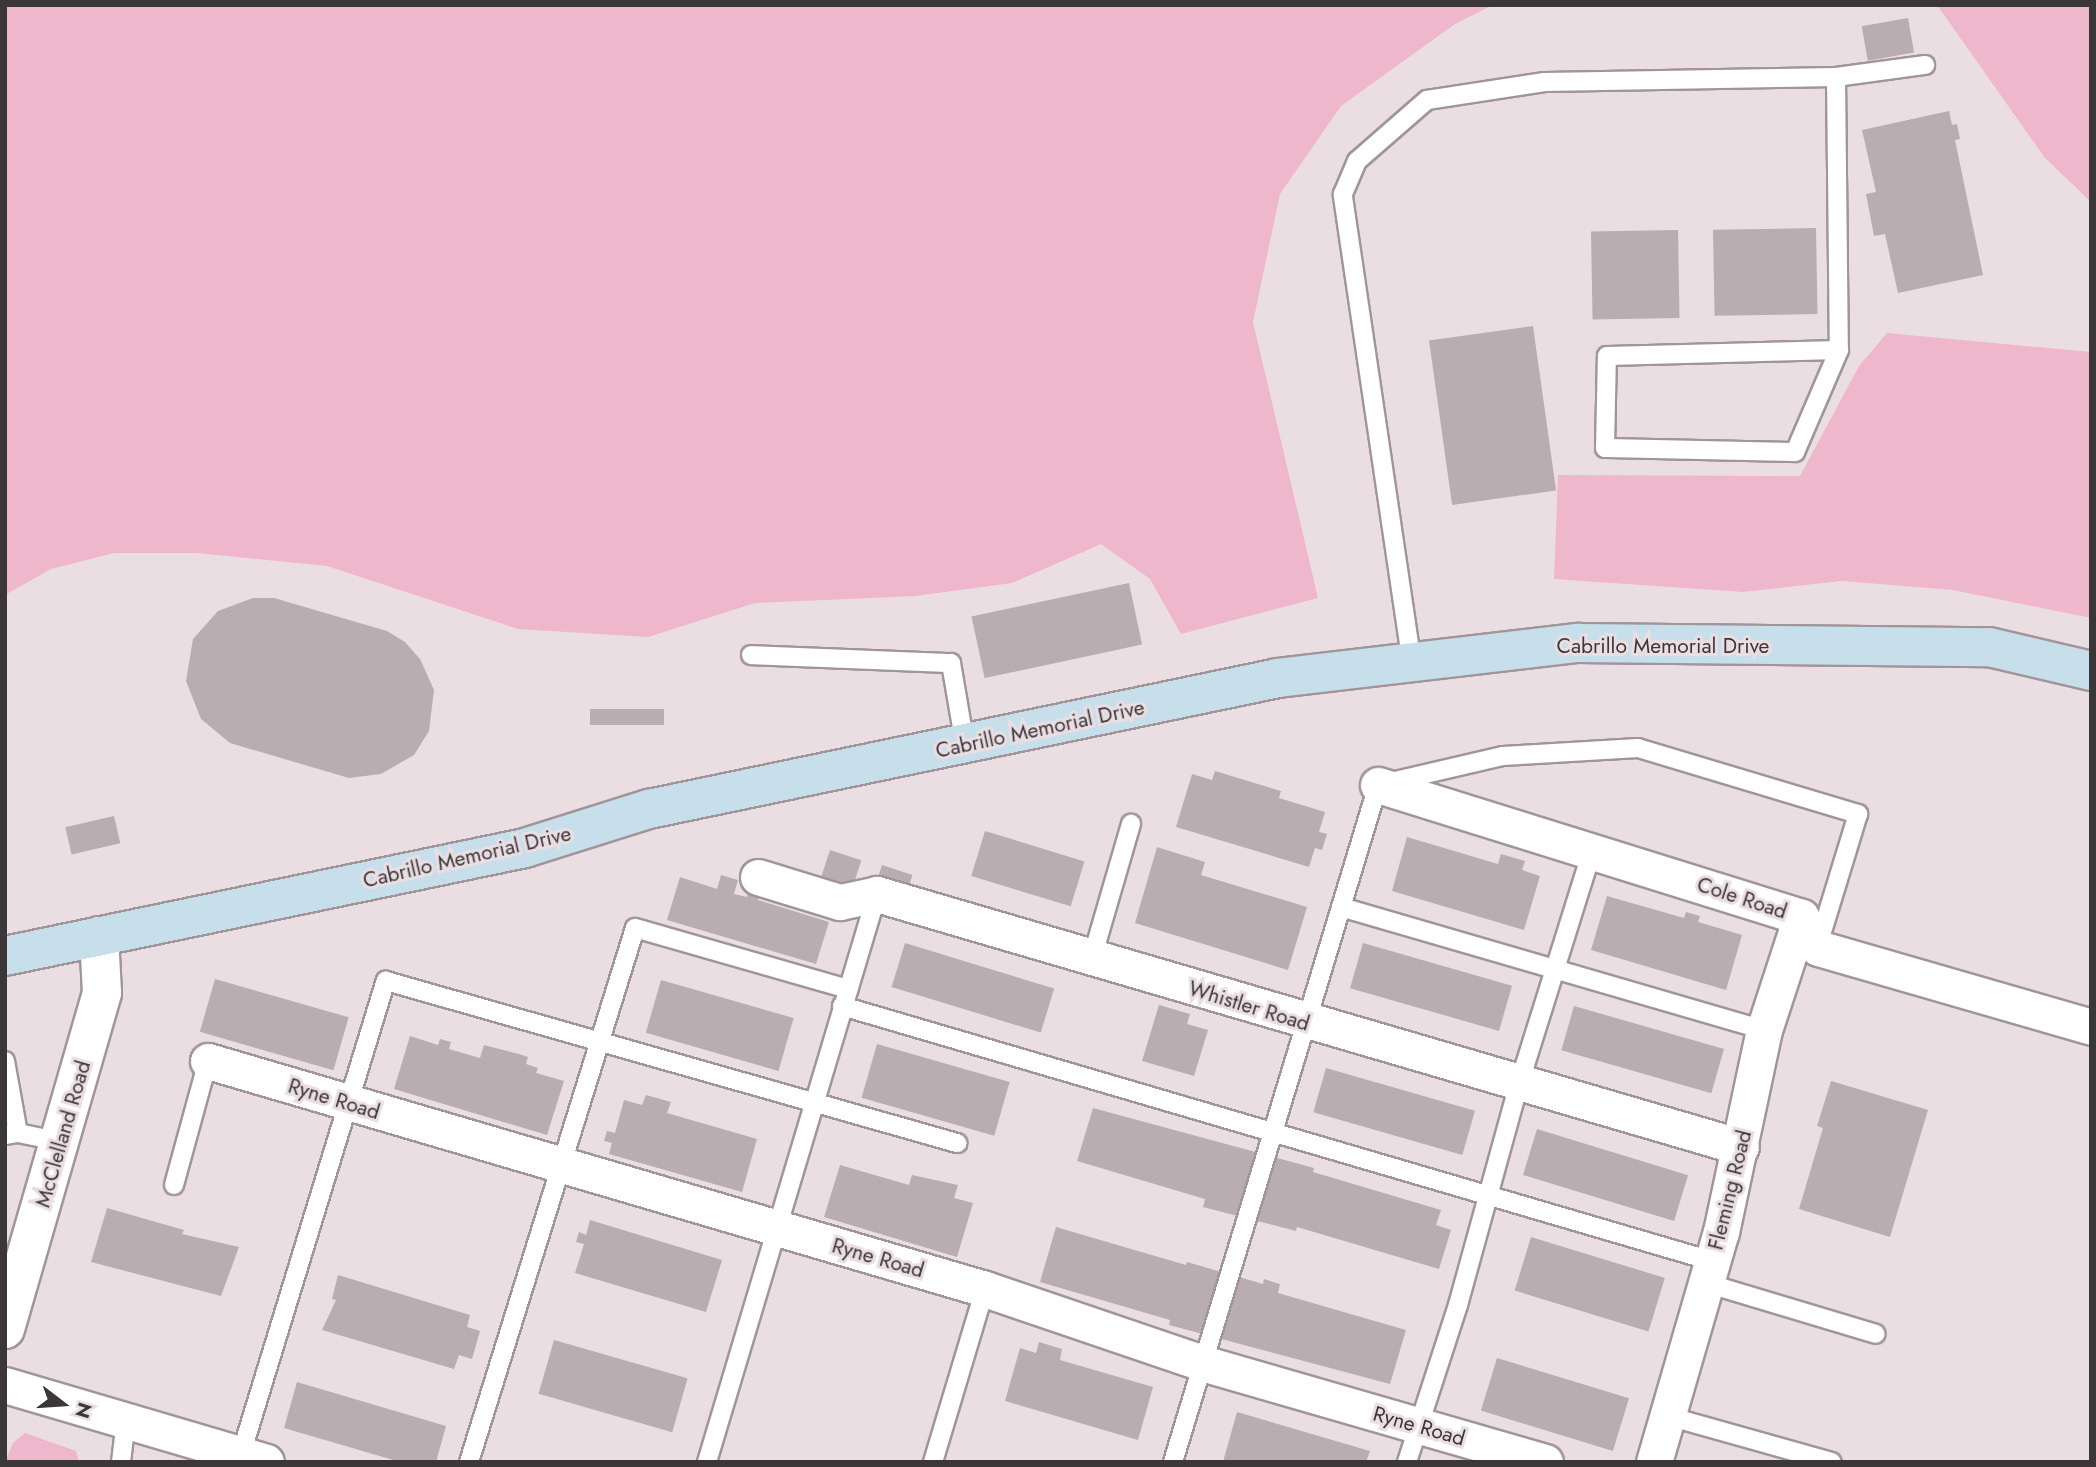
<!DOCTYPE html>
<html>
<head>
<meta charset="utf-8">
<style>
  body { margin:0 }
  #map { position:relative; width:2096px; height:1467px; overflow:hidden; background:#ebdee3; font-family:Jost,sans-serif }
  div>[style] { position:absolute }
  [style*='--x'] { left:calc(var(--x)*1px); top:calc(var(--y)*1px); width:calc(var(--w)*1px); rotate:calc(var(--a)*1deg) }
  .green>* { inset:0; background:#eeb7cb }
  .building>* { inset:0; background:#b9adb1; transform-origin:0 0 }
  .roads { filter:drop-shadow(2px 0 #a19599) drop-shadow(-2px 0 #a19599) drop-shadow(0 2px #a19599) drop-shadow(0 -2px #a19599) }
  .service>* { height:18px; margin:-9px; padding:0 9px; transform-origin:9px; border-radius:9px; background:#fff }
  .minor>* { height:35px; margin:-17.5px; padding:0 17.5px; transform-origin:17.5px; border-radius:17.5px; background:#fff }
  .tertiary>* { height:38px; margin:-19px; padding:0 19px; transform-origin:19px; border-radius:19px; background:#fff }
  .secondary>* { height:38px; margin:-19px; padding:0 19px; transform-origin:19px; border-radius:19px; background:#c7dfeb }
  span { translate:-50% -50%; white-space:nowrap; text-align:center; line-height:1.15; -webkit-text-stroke:6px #ebdee3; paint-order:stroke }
  .street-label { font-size:21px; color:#3b3638 }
  .frame { position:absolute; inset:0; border:7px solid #3b3638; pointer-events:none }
  .north { position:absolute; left:28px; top:1369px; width:70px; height:70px; -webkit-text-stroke:5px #ebdee3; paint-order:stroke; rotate:107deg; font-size:19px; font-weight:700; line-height:28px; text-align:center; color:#3b3638 }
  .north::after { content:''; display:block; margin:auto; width:24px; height:32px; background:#3b3638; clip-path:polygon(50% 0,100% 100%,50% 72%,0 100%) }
</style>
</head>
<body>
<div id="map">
  <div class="green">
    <i style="clip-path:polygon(5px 5px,1493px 5px,1455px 24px,1341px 106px,1280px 194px,1253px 322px,1318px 598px,1181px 634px,1150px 579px,1101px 544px,1012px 583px,915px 596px,755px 603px,648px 637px,518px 629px,327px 566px,197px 553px,114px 553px,51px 569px,5px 595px)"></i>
    <i style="clip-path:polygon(1937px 5px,2091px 5px,2091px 202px,2045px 158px)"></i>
    <i style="clip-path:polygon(1887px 333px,2091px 352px,2091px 618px,1953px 590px,1842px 581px,1743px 592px,1554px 579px,1558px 475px,1800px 476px,1859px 366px)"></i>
    <i style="clip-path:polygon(25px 1433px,76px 1451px,79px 1462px,5px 1462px,13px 1443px)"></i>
  </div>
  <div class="building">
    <i style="left:1908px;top:18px;width:35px;height:47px;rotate:80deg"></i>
    <i style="clip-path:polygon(1949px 111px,1952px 125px,1957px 124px,1960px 139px,1955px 140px,1983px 275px,1898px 293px,1885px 234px,1874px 236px,1866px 194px,1876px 192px,1862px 130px)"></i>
    <i style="left:1816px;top:228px;width:86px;height:103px;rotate:89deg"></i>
    <i style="left:1678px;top:230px;width:88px;height:87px;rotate:89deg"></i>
    <i style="left:1533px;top:326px;width:166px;height:105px;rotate:82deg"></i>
    <i style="left:1129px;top:583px;width:63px;height:161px;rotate:78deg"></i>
    <i style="clip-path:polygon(253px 598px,274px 598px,387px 631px,405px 642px,420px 659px,434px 690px,429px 731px,414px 755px,381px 774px,349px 778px,230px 743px,201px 719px,186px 681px,193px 639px,218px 611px)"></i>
    <i style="left:664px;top:709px;width:16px;height:74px;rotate:90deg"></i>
    <i style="clip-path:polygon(1215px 771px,1281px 791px,1279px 798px,1325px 812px,1319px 832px,1327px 834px,1322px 850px,1315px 848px,1309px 867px,1176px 827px,1192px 774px,1212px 780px)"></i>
    <i style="left:114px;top:816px;width:28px;height:50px;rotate:77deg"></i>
    <i style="left:985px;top:831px;width:104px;height:47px;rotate:17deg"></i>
    <i style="clip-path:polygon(1407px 837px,1498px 864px,1501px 854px,1525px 861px,1522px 870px,1540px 876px,1524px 930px,1392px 891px)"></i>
    <i style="clip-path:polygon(1157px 847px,1205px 862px,1201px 875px,1307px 907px,1288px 970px,1135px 923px)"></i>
    <i style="left:830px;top:850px;width:33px;height:29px;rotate:18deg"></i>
    <i style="left:882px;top:865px;width:32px;height:14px;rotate:18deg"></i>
    <i style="clip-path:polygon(721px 875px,738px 880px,734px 894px,747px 897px,750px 887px,761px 889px,758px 900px,829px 922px,816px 964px,667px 920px,680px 877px,717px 889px)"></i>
    <i style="clip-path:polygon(1607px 896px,1684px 918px,1686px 912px,1700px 916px,1698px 922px,1742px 935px,1726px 990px,1591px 950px)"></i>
    <i style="left:905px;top:943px;width:156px;height:46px;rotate:17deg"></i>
    <i style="left:1363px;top:943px;width:155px;height:47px;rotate:16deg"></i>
    <i style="left:215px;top:979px;width:139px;height:55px;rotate:16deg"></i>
    <i style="left:661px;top:980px;width:138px;height:55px;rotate:16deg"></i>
    <i style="clip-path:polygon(1159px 1005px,1190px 1014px,1187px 1024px,1208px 1030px,1194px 1076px,1142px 1061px)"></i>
    <i style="left:1574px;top:1006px;width:156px;height:46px;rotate:16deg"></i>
    <i style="clip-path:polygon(410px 1036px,438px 1045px,440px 1039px,451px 1042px,449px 1049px,480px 1058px,484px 1045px,519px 1054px,528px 1057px,526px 1064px,538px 1068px,536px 1073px,564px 1081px,547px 1135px,394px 1089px)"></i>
    <i style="left:877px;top:1044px;width:138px;height:56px;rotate:16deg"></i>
    <i style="left:1326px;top:1068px;width:155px;height:46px;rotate:16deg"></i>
    <i style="clip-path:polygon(1831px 1081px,1928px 1110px,1890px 1237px,1799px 1209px,1823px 1128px,1817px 1126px)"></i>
    <i style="clip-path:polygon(646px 1095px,671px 1102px,667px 1113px,757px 1139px,742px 1192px,609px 1154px,612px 1143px,604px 1141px,607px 1131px,615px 1133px,624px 1100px,642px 1105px)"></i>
    <i style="clip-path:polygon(1093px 1108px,1314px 1168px,1313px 1172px,1441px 1210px,1436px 1225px,1451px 1230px,1439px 1269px,1297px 1227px,1296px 1231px,1203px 1207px,1205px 1199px,1077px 1161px)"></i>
    <i style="left:1537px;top:1129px;width:158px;height:48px;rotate:17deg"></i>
    <i style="clip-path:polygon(840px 1165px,909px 1185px,912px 1175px,958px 1185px,954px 1198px,973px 1203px,957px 1257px,824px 1217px)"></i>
    <i style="clip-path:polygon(107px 1208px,184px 1230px,182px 1234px,239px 1247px,221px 1296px,91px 1262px)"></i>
    <i style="clip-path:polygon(590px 1220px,722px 1260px,706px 1312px,575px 1273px,584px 1244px,576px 1242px,579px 1232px,586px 1235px)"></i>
    <i style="clip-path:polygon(1056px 1227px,1186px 1265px,1187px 1262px,1263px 1284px,1264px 1279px,1280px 1284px,1278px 1293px,1406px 1330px,1390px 1384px,1169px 1325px,1170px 1320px,1040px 1282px)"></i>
    <i style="left:1531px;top:1237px;width:140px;height:56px;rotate:17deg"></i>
    <i style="clip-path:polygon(338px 1275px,470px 1315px,467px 1327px,480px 1331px,472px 1359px,459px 1355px,454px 1369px,322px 1330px,336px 1300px,332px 1299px)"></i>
    <i style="left:554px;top:1340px;width:139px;height:56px;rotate:16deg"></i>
    <i style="clip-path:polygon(1039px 1342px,1062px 1349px,1060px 1360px,1153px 1387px,1138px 1440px,1005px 1401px,1020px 1348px,1036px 1353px)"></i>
    <i style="left:1497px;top:1358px;width:138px;height:55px;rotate:17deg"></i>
    <i style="clip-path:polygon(297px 1382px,446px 1426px,436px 1462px,400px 1462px,284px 1428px)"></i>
    <i style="clip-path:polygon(1237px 1412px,1370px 1451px,1366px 1462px,1223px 1462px)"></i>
  </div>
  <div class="roads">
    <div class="service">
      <i style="--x:1836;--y:77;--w:273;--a:89.4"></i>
      <i style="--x:1839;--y:350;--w:111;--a:113.3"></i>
      <i style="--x:1795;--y:452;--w:190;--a:-178.8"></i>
      <i style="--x:1605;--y:448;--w:92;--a:-88.8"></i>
      <i style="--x:1607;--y:356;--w:232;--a:-1.5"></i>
      <i style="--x:751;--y:655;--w:200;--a:2.3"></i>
      <i style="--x:951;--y:663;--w:83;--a:80.3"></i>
      <i style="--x:1412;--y:664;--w:475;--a:-98.4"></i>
      <i style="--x:1343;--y:194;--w:36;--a:-67"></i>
      <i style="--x:1357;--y:161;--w:93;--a:-41.1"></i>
      <i style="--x:1427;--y:100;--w:119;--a:-8.7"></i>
      <i style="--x:1545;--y:82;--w:291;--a:-1"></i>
      <i style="--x:1836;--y:77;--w:90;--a:-7.7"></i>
      <i style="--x:1341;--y:907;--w:441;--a:16.2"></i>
      <i style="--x:1092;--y:958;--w:140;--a:-73.8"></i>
      <i style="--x:842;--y:1006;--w:907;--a:16.34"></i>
      <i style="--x:5;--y:1061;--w:73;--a:79.8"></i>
      <i style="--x:5;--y:1135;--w:13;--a:-9"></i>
      <i style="--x:18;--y:1133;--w:45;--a:11.6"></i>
      <i style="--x:174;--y:1185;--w:129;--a:-74.7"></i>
      <i style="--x:1706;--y:1283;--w:177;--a:16.7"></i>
      <i style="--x:1668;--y:1416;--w:170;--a:15.7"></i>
      <i style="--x:241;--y:1454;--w:495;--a:-73"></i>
      <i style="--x:386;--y:981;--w:594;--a:15.84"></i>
      <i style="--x:121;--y:1462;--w:42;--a:-83.2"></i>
      <i style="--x:469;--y:1462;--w:559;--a:-72.73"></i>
      <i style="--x:635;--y:928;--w:222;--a:16"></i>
      <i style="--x:707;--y:1462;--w:593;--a:-73.34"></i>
      <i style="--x:933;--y:1462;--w:181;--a:-73.3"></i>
      <i style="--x:1173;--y:1462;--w:707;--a:-73.15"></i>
      <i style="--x:1378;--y:785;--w:128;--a:-13.1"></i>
      <i style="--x:1503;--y:756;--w:135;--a:-3.4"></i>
      <i style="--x:1638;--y:748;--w:230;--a:16.7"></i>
      <i style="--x:1858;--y:814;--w:137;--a:107"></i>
      <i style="--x:1407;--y:1462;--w:165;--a:-72"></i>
      <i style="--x:1458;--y:1305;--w:229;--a:-74.6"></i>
      <i style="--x:1519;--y:1084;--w:244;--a:-72.6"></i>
    </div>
    <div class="minor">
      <i style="--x:1378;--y:785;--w:443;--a:17.3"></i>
      <i style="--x:1801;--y:917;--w:35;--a:61"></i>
      <i style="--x:1818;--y:948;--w:284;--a:16.1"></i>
      <i style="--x:758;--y:877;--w:86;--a:17"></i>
      <i style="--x:840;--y:902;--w:38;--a:-12"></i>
      <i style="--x:877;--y:894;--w:900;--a:16.32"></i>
      <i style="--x:208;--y:1061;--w:810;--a:16.35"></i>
      <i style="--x:985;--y:1289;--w:229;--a:18.8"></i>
      <i style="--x:1202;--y:1363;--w:357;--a:16.1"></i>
      <i style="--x:5;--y:1385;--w:272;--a:16.4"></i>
      <i style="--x:1654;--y:1462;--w:240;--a:-73.8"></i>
      <i style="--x:1721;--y:1232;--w:207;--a:-78"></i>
      <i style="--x:1764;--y:1030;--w:119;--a:-71.9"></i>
    </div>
    <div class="tertiary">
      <i style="--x:5;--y:1329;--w:350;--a:-73.9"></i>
      <i style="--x:102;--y:993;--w:57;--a:-93"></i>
    </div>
    <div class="secondary">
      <i style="--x:5;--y:956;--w:531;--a:-11.73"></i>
      <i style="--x:525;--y:848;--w:130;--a:-17.5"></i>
      <i style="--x:649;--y:809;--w:642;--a:-11.76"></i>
      <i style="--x:1278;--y:678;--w:302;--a:-6.7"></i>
      <i style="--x:1578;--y:643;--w:411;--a:0.6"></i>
      <i style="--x:1989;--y:647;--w:105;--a:13.2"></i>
    </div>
  </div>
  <div class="street-label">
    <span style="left:1663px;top:646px">Cabrillo Memorial Drive</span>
    <span style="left:1040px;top:729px;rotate:-12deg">Cabrillo Memorial Drive</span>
    <span style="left:467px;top:857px;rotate:-13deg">Cabrillo Memorial Drive</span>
    <span style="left:1742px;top:898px;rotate:18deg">Cole Road</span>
    <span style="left:1249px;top:1006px;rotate:17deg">Whistler Road</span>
    <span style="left:334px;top:1099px;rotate:17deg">Ryne Road</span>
    <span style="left:63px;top:1134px;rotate:-74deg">McClelland Road</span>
    <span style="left:1730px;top:1190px;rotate:-76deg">Fleming Road</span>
    <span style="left:878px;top:1258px;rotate:16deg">Ryne Road</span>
    <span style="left:1419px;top:1426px;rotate:16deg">Ryne Road</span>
  </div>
  <div class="frame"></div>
  <div class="north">N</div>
</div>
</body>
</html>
